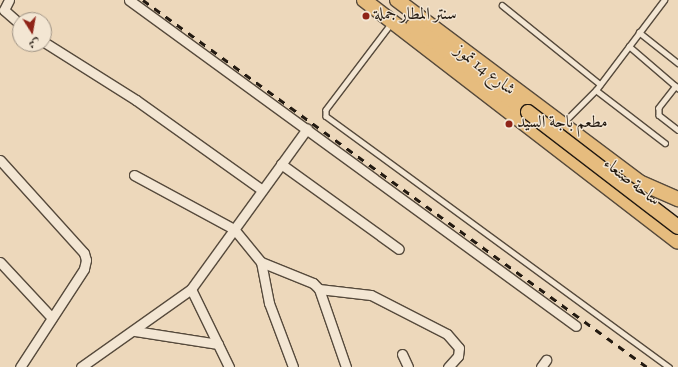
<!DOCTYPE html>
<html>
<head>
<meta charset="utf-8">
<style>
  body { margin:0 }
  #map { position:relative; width:678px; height:367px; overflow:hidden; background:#edd8bb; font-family:"Sorts Mill Goudy",Amiri,serif }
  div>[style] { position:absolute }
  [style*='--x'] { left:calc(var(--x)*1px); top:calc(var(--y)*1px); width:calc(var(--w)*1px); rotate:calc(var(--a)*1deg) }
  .roads { filter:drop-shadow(1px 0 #564a3c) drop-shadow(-1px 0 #564a3c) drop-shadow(0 1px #564a3c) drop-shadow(0 -1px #564a3c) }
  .lane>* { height:4.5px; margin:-2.25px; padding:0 2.25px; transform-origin:2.25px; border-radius:2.25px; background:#f3e6d3 }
  .street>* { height:9px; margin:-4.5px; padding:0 4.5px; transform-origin:4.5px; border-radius:4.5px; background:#f3e6d3 }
  .primary>* { height:14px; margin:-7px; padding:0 7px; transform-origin:7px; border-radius:7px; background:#e6bc7e }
  .rail>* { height:3px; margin-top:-1.5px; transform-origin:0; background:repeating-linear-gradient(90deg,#231a11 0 7px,transparent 0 14px) }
  .bridges { filter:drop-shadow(1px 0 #231a11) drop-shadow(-1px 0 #231a11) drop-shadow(0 1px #231a11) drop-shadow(0 -1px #231a11) }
  .primary-bridge>* { height:14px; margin:-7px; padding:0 7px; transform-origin:7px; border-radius:7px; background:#e6bc7e }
  .dots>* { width:11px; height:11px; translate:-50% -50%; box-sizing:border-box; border:2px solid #f3e6d3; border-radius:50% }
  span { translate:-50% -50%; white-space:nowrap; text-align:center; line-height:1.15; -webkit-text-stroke:3px #f3e6d3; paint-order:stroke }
  .poi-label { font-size:17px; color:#231a11 }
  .left { translate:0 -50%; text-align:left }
  .street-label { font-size:17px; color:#231a11 }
  .north { position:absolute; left:12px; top:12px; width:40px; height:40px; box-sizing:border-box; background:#f3e6d3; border:1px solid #a09485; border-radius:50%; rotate:169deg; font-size:11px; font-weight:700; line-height:16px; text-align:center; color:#231a11 }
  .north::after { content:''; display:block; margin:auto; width:14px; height:18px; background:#8f2418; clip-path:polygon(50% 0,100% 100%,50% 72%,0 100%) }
</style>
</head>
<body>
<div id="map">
  <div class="roads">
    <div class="lane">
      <i style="--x:502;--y:5;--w:126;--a:38.9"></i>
      <i style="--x:392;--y:23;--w:109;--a:127.2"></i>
      <i style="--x:326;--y:110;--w:6;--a:90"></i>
      <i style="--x:326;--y:116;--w:425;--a:36.2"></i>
      <i style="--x:639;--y:32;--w:50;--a:38.5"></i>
      <i style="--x:629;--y:46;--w:65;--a:40.6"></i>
      <i style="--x:676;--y:86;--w:28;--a:128"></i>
      <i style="--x:659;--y:108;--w:7;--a:90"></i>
      <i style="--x:659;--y:115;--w:24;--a:38"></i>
      <i style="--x:596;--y:90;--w:87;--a:37.5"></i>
      <i style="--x:563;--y:123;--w:47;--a:-45"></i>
      <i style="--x:596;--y:90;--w:113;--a:-52.9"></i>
    </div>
    <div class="street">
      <i style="--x:9;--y:0;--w:11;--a:117"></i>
      <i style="--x:4;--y:10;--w:21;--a:41"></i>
      <i style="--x:129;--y:0;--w:553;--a:36.1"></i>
      <i style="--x:44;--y:42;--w:109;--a:32.2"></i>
      <i style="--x:136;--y:100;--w:155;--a:35.5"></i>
      <i style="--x:0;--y:160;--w:125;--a:47.9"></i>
      <i style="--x:84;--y:253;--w:7;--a:74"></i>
      <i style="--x:86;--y:260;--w:9;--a:103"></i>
      <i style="--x:84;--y:269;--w:117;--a:123.1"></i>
      <i style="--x:281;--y:164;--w:145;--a:35.8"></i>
      <i style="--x:134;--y:175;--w:114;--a:28.4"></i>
      <i style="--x:234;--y:229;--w:43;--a:50.7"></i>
      <i style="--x:261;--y:262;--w:42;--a:79"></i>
      <i style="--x:269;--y:303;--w:68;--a:69.4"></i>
      <i style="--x:0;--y:262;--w:76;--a:47.1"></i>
      <i style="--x:261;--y:262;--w:56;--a:22"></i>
      <i style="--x:313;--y:283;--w:8;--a:45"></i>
      <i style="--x:319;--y:289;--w:83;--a:70.9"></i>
      <i style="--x:191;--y:289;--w:87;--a:64"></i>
      <i style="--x:319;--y:289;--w:52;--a:6.6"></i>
      <i style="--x:371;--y:295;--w:85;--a:27.2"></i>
      <i style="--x:447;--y:334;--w:18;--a:49"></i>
      <i style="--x:459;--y:348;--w:8;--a:97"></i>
      <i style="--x:458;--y:356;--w:15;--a:132"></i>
      <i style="--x:135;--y:331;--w:84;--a:8.9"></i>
      <i style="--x:402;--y:354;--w:14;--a:65"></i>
      <i style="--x:81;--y:367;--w:135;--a:-35.3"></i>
      <i style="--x:191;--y:289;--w:198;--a:-54.1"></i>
      <i style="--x:541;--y:367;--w:9;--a:-54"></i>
    </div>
    <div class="primary">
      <i style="--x:364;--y:0;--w:396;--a:37.6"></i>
      <i style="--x:397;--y:0;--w:303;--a:36.9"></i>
      <i style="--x:639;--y:182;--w:43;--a:23.6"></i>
      <i style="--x:413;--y:26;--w:144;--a:36.8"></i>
    </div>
  </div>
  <div class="rail">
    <i style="--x:143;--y:0;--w:623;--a:36.06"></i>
  </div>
  <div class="bridges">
    <div class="primary-bridge">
      <i style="--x:528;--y:112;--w:189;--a:37.5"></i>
    </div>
  </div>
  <div class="dots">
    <i style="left:366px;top:16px;background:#8f2418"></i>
    <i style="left:509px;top:124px;background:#8f2418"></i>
  </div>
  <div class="poi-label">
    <span class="left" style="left:374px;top:16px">سنتر المطار جملة</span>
    <span class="left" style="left:517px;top:124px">مطعم باجة السيد</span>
  </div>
  <div class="street-label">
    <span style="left:484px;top:71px;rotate:38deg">شارع 14 تموز</span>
    <span style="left:631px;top:183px;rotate:38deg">ساحة صنعاء</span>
  </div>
  <div class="north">ش</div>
</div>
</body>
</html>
